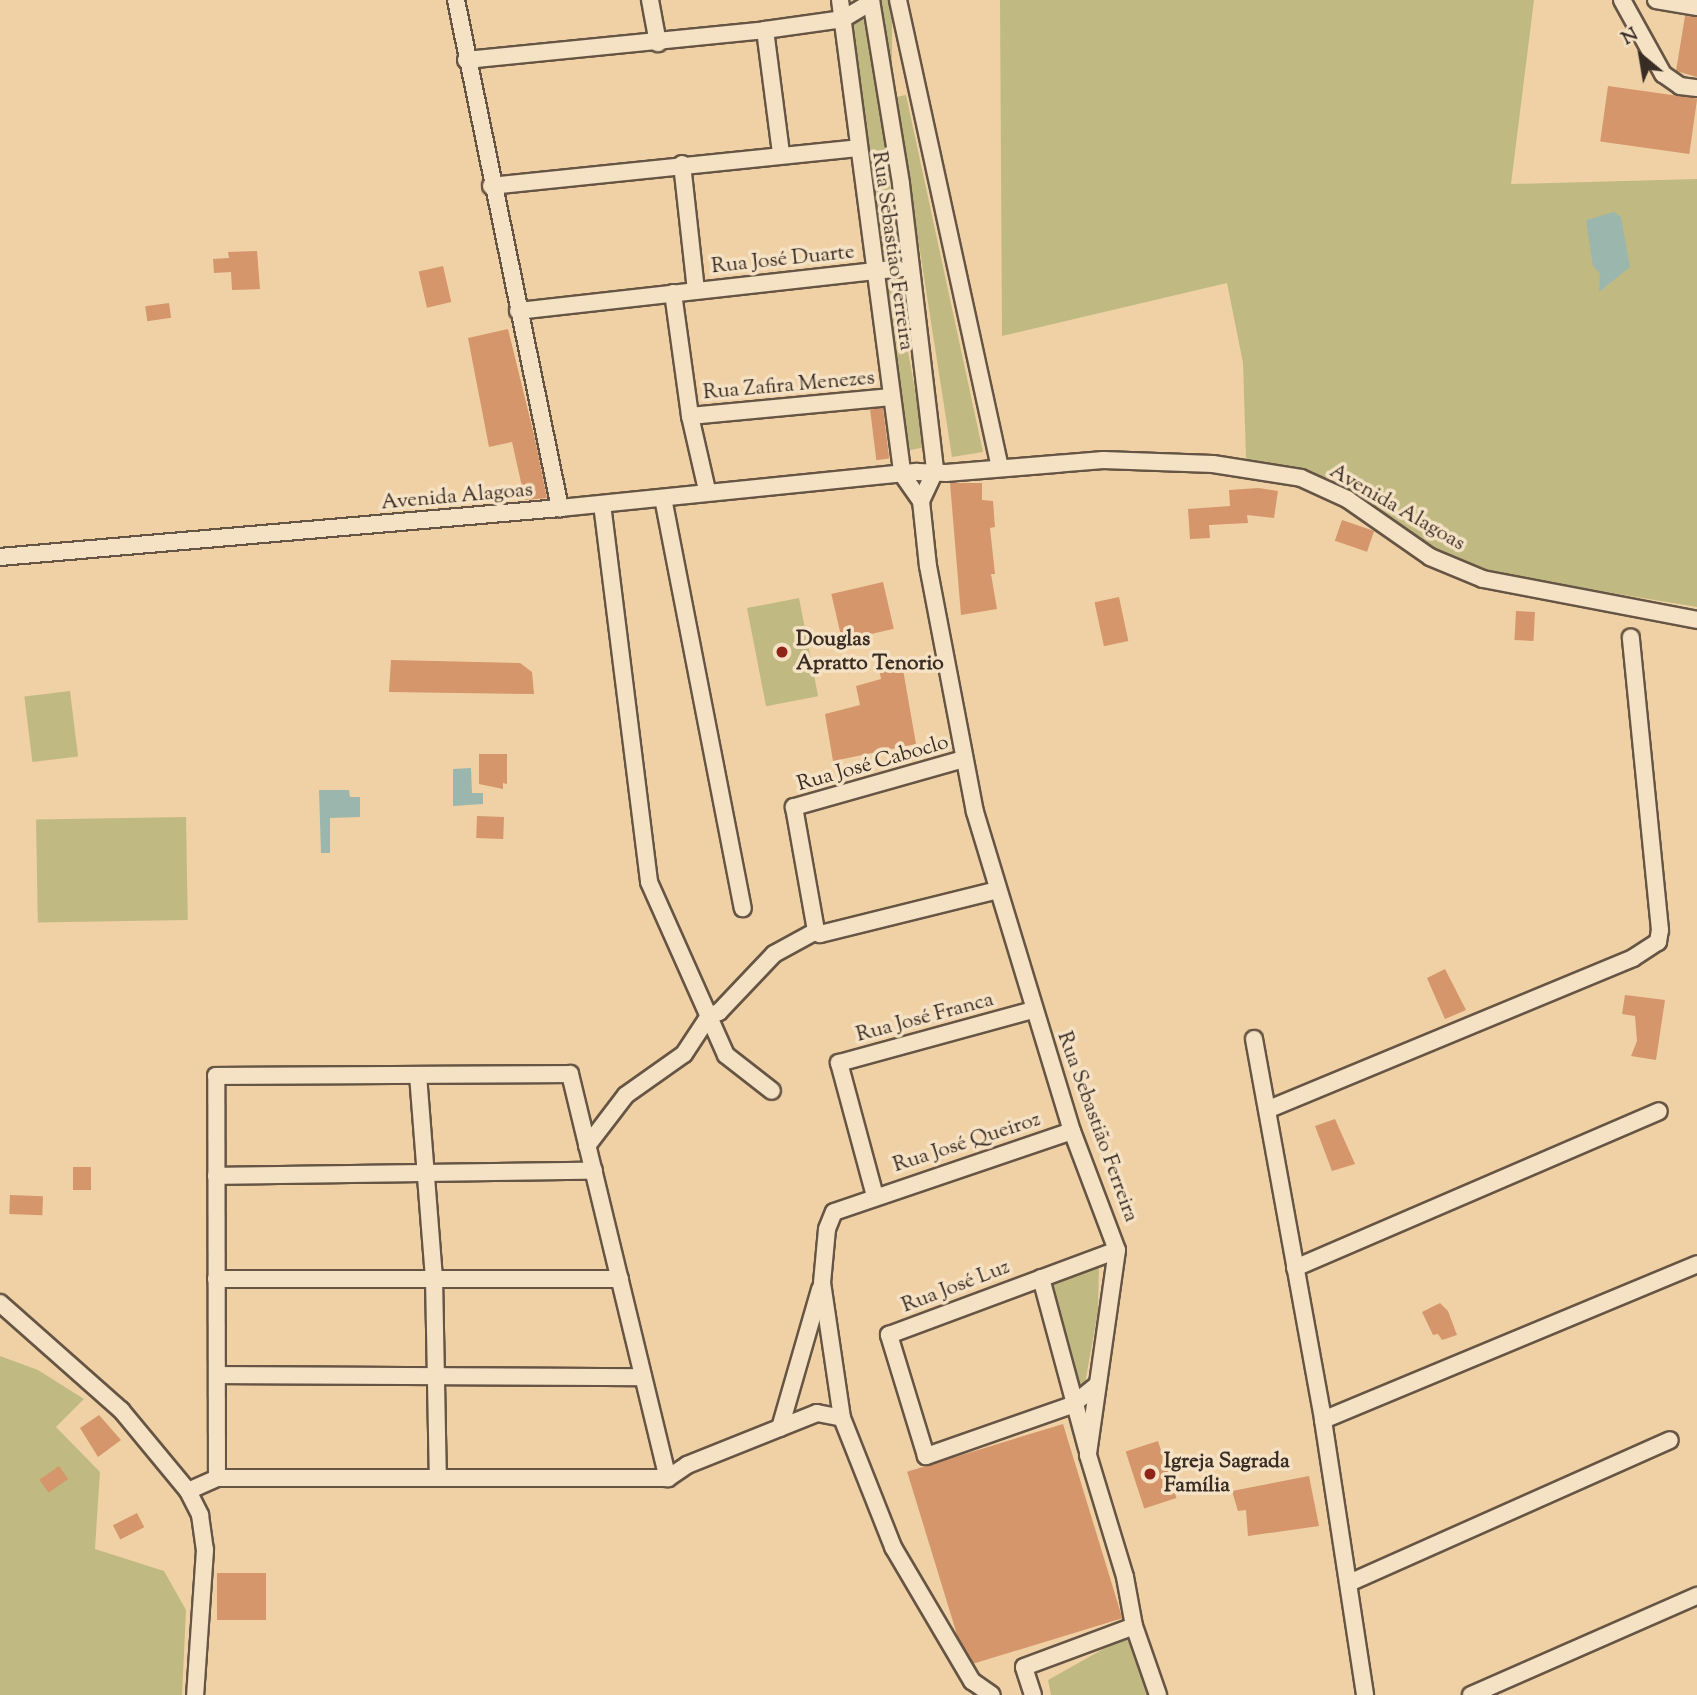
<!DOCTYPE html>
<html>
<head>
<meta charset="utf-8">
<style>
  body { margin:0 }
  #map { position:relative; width:1697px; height:1695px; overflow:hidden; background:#f0d1a5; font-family:"Sorts Mill Goudy",serif }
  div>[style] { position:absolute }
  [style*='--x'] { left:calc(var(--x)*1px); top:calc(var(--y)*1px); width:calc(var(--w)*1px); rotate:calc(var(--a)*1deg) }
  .green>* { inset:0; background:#c0ba82; transform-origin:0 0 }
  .water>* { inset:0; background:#9bb6ac }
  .building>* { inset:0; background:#d4966a; transform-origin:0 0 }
  .roads { filter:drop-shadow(2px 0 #654) drop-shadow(-2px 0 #654) drop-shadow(0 2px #654) drop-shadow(0 -2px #654) }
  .minor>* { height:16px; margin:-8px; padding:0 8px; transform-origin:8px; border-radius:8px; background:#f5e1c4 }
  .dots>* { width:19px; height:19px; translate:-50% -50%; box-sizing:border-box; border:4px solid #f5e1c4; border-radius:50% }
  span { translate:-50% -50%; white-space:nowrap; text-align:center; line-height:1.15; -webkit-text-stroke:7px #f5e1c4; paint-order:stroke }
  .street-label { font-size:21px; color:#382c24 }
  .poi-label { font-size:21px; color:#382c24; font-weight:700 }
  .left { translate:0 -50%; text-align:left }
  .north { position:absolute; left:1606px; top:21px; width:70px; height:70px; -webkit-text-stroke:5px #f5e1c4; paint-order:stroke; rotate:330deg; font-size:19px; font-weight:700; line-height:28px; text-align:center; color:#382c24 }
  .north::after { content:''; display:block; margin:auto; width:24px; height:32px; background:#382c24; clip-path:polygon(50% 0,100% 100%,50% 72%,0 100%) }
</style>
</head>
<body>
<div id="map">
  <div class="green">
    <i style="left:879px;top:0;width:13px;height:81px"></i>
    <i style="clip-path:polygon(1000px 0,1534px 0,1511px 184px,1697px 179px,1697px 607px,1484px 572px,1431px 547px,1333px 479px,1246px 459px,1243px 363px,1227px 283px,1002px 336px)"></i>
    <i style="clip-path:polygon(865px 19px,886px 129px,895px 256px,878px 260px,851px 24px)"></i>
    <i style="clip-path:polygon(906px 95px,983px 452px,952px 457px,896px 97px)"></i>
    <i style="left:895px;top:277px;width:173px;height:16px;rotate:80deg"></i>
    <i style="left:799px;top:598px;width:100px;height:53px;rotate:79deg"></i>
    <i style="left:70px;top:691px;width:66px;height:46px;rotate:83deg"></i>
    <i style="left:186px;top:817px;width:103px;height:150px;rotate:89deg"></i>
    <i style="clip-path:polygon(1099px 1264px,1098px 1311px,1085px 1383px,1075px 1391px,1047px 1286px,1050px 1280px)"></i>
    <i style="clip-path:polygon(0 1356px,38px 1370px,84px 1399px,56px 1427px,100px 1472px,95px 1549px,164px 1571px,186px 1610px,182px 1695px,0 1695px)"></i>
    <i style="clip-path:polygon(1130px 1634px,1149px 1695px,1051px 1695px,1048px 1680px)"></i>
  </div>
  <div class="water">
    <i style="clip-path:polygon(1614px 212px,1621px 217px,1630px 267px,1599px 292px,1600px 273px,1593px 266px,1586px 220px)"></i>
    <i style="clip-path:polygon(471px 768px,472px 793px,483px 793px,483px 804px,453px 806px,453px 769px)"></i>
    <i style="clip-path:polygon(319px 790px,349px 790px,350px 797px,360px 797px,360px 817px,330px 818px,330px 853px,321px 853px)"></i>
  </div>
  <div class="building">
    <i style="clip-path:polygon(1685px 16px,1697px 17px,1697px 77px,1676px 71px)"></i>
    <i style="left:1608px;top:86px;width:90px;height:56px;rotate:8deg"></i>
    <i style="clip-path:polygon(257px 251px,260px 289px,232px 290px,231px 272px,214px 273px,213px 259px,229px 258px,228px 252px)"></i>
    <i style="left:443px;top:266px;width:37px;height:25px;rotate:77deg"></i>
    <i style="left:169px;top:303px;width:15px;height:24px;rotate:82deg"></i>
    <i style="clip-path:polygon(508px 329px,535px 439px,547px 498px,525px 500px,512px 442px,489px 447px,468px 338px)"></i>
    <i style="left:883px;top:408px;width:51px;height:13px;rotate:83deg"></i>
    <i style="clip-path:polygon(950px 483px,982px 483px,982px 500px,993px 501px,995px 527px,990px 528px,995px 574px,991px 574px,997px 609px,961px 615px)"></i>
    <i style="clip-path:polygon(1258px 488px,1278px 491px,1274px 518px,1247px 515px,1248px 523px,1209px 525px,1210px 538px,1190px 539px,1188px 509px,1230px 506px,1229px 490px)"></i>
    <i style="left:1342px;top:520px;width:34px;height:22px;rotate:19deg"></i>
    <i style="left:883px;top:582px;width:48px;height:53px;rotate:77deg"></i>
    <i style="left:1119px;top:597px;width:45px;height:25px;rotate:78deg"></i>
    <i style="left:1516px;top:611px;width:19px;height:29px;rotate:3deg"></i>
    <i style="clip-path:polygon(901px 658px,916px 744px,833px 761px,825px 714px,860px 705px,856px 686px,881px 679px,878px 663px)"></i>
    <i style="clip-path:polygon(391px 660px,520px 663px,532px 672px,534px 694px,389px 692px)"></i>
    <i style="clip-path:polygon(479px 754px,507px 754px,507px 784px,503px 783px,503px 789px,479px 784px)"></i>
    <i style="left:477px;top:816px;width:27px;height:22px;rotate:2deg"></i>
    <i style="clip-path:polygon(1445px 969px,1466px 1010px,1445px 1019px,1427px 978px)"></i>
    <i style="clip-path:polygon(1625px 995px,1665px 1000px,1656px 1060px,1631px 1056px,1637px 1041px,1635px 1016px,1622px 1014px)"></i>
    <i style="clip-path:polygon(1335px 1119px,1355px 1164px,1332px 1171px,1315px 1126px)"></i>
    <i style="left:73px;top:1167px;width:18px;height:23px"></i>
    <i style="left:10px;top:1195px;width:33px;height:19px;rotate:2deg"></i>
    <i style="clip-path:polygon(1440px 1303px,1448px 1311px,1457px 1335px,1442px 1340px,1438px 1334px,1433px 1335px,1422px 1312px)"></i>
    <i style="clip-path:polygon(99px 1415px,121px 1440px,98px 1457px,80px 1428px)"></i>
    <i style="left:1063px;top:1424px;width:203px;height:163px;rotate:73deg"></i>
    <i style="left:1158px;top:1441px;width:60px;height:34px;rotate:72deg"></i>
    <i style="left:59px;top:1466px;width:16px;height:24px;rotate:55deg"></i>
    <i style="clip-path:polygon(1309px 1476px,1319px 1526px,1248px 1536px,1246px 1510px,1238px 1511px,1232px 1491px)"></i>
    <i style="left:137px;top:1513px;width:16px;height:27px;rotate:63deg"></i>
    <i style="left:217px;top:1573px;width:49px;height:47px"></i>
  </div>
  <div class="roads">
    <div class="minor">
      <i style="--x:456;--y:0;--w:519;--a:78.43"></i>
      <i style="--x:650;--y:0;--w:44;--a:79.5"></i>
      <i style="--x:840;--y:0;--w:478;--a:82.5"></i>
      <i style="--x:902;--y:474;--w:33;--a:55"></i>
      <i style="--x:921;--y:501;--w:65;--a:83.9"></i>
      <i style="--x:928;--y:566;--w:250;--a:79.2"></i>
      <i style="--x:975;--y:812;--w:333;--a:73.1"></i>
      <i style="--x:1072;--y:1131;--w:127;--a:69.3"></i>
      <i style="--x:1117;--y:1250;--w:207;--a:98.1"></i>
      <i style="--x:1088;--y:1455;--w:127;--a:73.1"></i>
      <i style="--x:1125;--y:1577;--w:50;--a:79.6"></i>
      <i style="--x:1134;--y:1626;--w:73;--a:70.8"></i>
      <i style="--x:871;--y:0;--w:186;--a:80.7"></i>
      <i style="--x:901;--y:184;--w:289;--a:83.2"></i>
      <i style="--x:935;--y:471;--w:33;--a:115"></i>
      <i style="--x:898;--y:0;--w:478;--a:77.7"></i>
      <i style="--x:1622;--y:0;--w:85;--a:61"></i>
      <i style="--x:1663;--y:74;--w:21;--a:35"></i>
      <i style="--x:1680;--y:86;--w:17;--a:7"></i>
      <i style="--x:1656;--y:0;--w:42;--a:9.7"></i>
      <i style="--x:765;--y:30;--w:124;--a:82.6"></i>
      <i style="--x:466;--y:60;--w:301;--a:-5.7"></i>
      <i style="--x:765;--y:30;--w:79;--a:-8"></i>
      <i style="--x:843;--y:19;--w:33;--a:-31"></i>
      <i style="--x:682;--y:164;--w:127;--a:83.7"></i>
      <i style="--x:491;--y:186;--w:368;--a:-5.9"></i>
      <i style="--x:673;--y:293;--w:124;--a:82.1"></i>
      <i style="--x:690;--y:416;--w:76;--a:77.1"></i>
      <i style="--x:518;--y:311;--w:394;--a:-6.4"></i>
      <i style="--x:690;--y:416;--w:202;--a:-5.4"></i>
      <i style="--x:663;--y:498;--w:418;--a:79"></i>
      <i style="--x:602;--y:504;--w:381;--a:82.9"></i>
      <i style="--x:649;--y:882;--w:189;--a:66"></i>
      <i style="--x:726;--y:1055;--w:58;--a:38"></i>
      <i style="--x:0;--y:557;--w:562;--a:-5"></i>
      <i style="--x:560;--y:508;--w:359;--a:-5.8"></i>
      <i style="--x:917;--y:472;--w:29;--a:2"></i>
      <i style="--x:946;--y:473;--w:158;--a:-4.7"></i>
      <i style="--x:1103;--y:460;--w:110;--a:2.1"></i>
      <i style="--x:1213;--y:464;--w:89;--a:9"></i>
      <i style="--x:1301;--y:478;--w:51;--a:24.5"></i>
      <i style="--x:1347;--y:499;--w:101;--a:34.9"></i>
      <i style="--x:1430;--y:557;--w:57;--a:22.5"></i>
      <i style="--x:1483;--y:579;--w:218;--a:10.8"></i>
      <i style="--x:964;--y:759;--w:177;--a:164.2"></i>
      <i style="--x:794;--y:807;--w:126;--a:79.9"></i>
      <i style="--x:816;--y:931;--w:5;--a:37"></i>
      <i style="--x:820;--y:934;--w:183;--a:-13.9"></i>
      <i style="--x:1254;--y:1039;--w:387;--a:79.7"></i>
      <i style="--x:1323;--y:1420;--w:278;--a:81.3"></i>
      <i style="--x:418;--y:1075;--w:203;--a:85.5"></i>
      <i style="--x:434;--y:1277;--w:201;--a:88.9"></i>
      <i style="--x:1269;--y:1109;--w:394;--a:-22.5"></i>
      <i style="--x:1633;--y:958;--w:30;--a:-33"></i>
      <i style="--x:1658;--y:942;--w:12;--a:-81"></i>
      <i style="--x:1660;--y:930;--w:294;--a:-95.7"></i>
      <i style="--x:587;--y:1146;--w:64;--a:-52.6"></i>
      <i style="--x:626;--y:1095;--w:71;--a:-35.3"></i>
      <i style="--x:684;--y:1054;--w:45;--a:-56.7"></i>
      <i style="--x:709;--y:1016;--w:11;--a:-22"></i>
      <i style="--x:719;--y:1012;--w:80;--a:-46.5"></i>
      <i style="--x:774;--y:954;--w:48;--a:-28.7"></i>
      <i style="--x:216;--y:1176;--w:378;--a:-0.8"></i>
      <i style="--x:875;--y:1196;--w:138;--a:-105.1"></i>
      <i style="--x:839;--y:1063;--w:201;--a:-15.3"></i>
      <i style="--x:1295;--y:1268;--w:396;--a:-23.3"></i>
      <i style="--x:1041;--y:1278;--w:177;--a:74.9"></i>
      <i style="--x:216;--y:1279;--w:404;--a:0"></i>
      <i style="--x:0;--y:1303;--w:162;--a:41.5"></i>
      <i style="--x:121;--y:1410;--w:105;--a:50.4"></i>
      <i style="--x:188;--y:1491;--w:27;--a:63"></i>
      <i style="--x:200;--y:1515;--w:35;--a:82"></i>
      <i style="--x:205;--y:1550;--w:145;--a:93.9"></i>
      <i style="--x:217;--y:1375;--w:426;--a:0.3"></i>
      <i style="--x:1097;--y:1385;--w:32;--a:141"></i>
      <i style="--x:1072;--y:1405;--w:155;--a:160.7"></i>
      <i style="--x:926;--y:1456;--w:127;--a:-107"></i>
      <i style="--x:889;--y:1335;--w:243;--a:-20.4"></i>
      <i style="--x:842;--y:1418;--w:136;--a:-98.4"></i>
      <i style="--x:822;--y:1283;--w:54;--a:-84.7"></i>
      <i style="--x:827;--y:1229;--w:18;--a:-68"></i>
      <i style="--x:834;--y:1212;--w:251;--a:-18.8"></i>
      <i style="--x:1323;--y:1420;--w:405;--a:-22.6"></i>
      <i style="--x:780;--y:1428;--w:145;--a:-73.9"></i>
      <i style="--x:217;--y:1478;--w:402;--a:-90.1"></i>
      <i style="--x:216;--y:1076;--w:354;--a:-0.3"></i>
      <i style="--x:570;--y:1074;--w:416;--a:76.4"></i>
      <i style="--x:188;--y:1491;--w:32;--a:-24"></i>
      <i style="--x:217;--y:1478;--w:451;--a:0"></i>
      <i style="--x:668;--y:1478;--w:23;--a:-34"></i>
      <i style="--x:687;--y:1465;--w:140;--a:-21.8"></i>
      <i style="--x:817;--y:1413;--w:25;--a:11"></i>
      <i style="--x:842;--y:1418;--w:139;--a:68.4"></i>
      <i style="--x:893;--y:1547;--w:156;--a:59.5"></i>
      <i style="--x:972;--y:1681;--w:24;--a:35"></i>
      <i style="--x:1349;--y:1583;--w:351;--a:-24"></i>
      <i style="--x:1033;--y:1695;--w:29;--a:-108"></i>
      <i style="--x:1024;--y:1667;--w:117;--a:-20.4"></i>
      <i style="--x:1471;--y:1695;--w:247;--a:-23.7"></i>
    </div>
  </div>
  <div class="dots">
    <i style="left:782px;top:652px;background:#8f2418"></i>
    <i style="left:1150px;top:1474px;background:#8f2418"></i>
  </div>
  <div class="street-label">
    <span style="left:892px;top:251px;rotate:82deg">Rua Sebastião Ferreira</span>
    <span style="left:783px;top:260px;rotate:-6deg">Rua José Duarte</span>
    <span style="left:789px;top:386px;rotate:-5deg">Rua Zafira Menezes</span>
    <span style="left:457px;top:497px;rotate:-5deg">Avenida Alagoas</span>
    <span style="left:1397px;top:508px;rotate:30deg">Avenida Alagoas</span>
    <span style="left:873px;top:764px;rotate:-16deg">Rua José Caboclo</span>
    <span style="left:925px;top:1018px;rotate:-15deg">Rua José Franca</span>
    <span style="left:1097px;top:1127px;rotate:70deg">Rua Sebastião Ferreira</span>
    <span style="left:967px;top:1143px;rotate:-18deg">Rua José Queiroz</span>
    <span style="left:956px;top:1287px;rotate:-21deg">Rua José Luz</span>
  </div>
  <div class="poi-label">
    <span class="left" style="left:796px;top:652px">Douglas<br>Apratto Tenorio</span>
    <span class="left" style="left:1164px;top:1474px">Igreja Sagrada<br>Família</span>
  </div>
  <div class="north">N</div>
</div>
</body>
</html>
